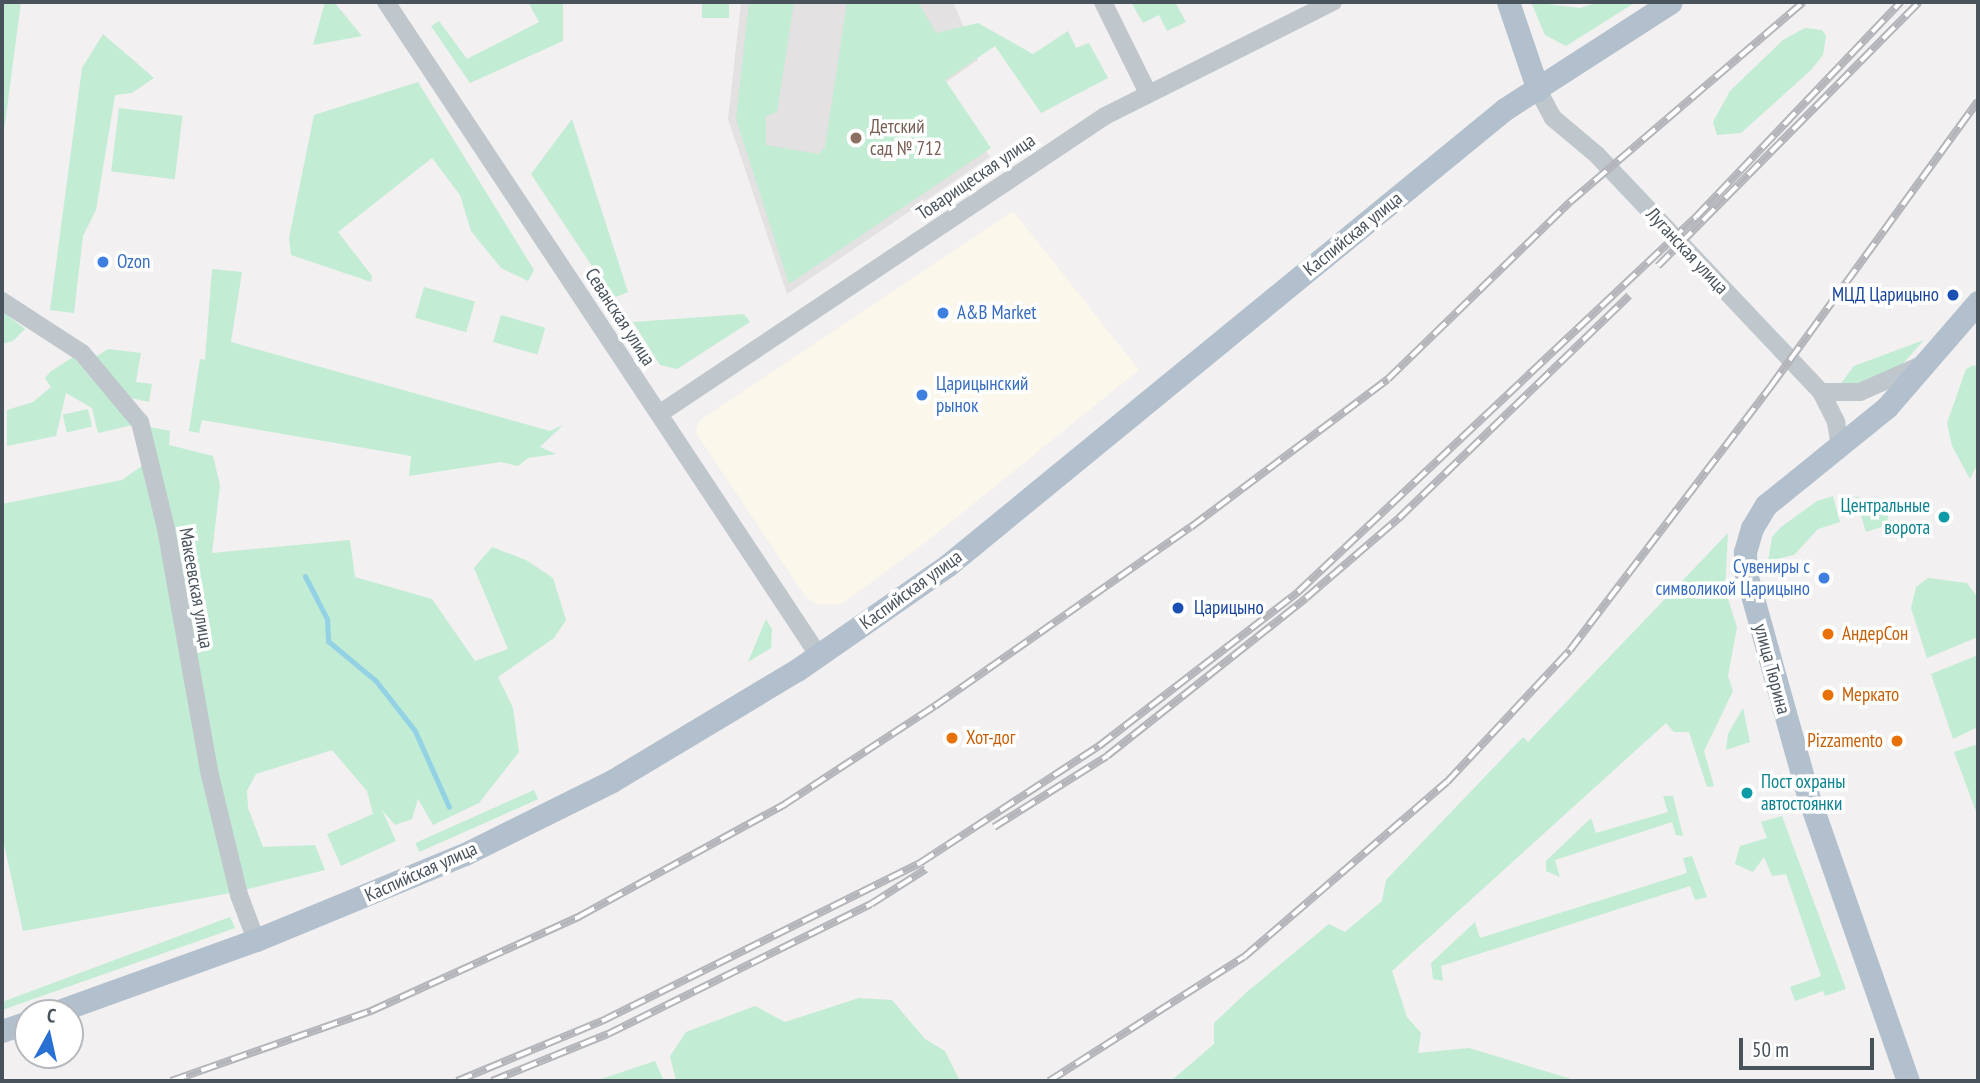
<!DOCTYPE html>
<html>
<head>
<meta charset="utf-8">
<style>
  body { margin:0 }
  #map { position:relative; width:1980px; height:1083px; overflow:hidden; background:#f2f0f0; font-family:"PT Sans Narrow",sans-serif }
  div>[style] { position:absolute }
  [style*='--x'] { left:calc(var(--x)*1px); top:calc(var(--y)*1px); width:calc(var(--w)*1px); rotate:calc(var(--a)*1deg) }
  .commercial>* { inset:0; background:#fbf7eb }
  .education>* { inset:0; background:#e3e1e1 }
  .green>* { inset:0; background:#c2ecd3; transform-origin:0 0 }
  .stream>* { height:5px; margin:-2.5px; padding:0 2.5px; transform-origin:2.5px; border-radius:2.5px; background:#93d2e5 }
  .minor>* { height:18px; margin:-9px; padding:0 9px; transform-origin:9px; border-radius:9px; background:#bfc7cd }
  .major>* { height:23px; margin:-11.5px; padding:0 11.5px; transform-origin:11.5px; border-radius:11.5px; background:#b2bfcc }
  .rail>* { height:8px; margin-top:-4px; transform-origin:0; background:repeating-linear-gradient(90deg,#fff 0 16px,#b3b5ba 0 32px); box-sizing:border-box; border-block:2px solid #b3b5ba }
  .dots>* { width:19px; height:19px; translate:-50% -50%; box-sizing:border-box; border:4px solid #fff; border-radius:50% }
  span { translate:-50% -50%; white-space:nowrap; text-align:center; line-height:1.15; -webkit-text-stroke:7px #fff; paint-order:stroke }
  .education-label { font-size:19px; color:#785e54 }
  .left { translate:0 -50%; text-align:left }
  .street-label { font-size:19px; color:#49535c }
  .shop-label { font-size:19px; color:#366cbe }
  .right { translate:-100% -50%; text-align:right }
  .transit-label { font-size:19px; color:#164399 }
  .culture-label { font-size:19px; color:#0d838f }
  .food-label { font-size:19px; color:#c56008 }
  .frame { position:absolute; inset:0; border:4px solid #49535c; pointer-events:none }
  .north { position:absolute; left:14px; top:999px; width:70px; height:70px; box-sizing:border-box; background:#fff; border:2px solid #b6babe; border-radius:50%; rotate:8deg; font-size:19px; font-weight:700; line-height:28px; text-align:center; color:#49535c }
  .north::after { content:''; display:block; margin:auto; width:24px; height:32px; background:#2870d4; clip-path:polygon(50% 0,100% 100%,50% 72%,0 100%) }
  .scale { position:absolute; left:1739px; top:1038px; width:135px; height:32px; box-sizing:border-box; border:4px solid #49535c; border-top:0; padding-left:9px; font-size:21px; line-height:24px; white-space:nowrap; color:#49535c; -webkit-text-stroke:5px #fff; paint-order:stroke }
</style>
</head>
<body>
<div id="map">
  <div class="commercial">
    <i style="clip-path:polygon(1013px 211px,1139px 370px,926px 542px,842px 604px,816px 604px,806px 597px,696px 433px,699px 421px)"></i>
  </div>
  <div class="education">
    <i style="clip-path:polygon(741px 2px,953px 2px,978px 60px,942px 85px,990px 157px,787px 294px,728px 119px)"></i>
  </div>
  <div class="green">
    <i style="clip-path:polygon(2px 2px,21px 2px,2px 146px)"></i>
    <i style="clip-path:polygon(325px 2px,334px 2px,362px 36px,313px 45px)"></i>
    <i style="clip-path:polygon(528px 2px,563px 2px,563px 41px,470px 83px,431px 26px,439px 21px,467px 59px,539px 22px)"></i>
    <i style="left:702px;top:2px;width:27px;height:16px"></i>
    <i style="clip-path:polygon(749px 2px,794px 2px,777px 112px,766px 116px,766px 145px,819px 154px,825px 147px,847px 2px,918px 2px,936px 33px,978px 23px,1033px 54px,1068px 31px,1076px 48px,1089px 43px,1108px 78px,1041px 113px,995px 46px,945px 80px,991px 148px,789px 284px,736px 119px)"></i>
    <i style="clip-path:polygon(1131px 2px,1175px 2px,1186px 22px,1167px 31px,1159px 15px,1143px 23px)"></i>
    <i style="clip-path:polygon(1531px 2px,1580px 8px,1599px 2px,1636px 2px,1566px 46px,1545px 35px)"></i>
    <i style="clip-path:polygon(1805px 28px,1822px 30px,1826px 36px,1823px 55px,1811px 70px,1741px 133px,1717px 135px,1713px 122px,1730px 91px,1783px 40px)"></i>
    <i style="clip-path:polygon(103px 34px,154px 78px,132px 93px,115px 95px,96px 210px,83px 236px,74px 313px,50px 310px,82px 68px)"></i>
    <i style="clip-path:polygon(418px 82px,534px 270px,528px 281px,501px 268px,471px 231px,460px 195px,432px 158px,338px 232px,372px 276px,371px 282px,291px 255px,289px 238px,314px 115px)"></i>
    <i style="left:119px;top:108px;width:64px;height:64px;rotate:7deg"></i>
    <i style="clip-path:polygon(572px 119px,628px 292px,613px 298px,531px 174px)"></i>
    <i style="clip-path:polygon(212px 269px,242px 272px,231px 342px,550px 431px,563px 425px,540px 447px,556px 454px,528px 458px,518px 466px,501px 462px,409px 476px,411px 456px,202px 420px,199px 433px,189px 431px,200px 359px,205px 360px)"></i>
    <i style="left:424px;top:287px;width:53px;height:32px;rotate:16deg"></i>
    <i style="clip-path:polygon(2px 311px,25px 329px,13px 341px,2px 344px)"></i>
    <i style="clip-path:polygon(744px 314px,750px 322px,677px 369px,660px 365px,633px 322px)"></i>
    <i style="left:501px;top:315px;width:46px;height:28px;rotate:16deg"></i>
    <i style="clip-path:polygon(1924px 340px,1900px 367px,1871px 383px,1839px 386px,1854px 366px)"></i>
    <i style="clip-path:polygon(108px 349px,141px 353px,136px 382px,152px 384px,149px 402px,131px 398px,94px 358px)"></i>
    <i style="clip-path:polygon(73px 357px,133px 425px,98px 433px,92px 408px,66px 393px,56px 436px,7px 446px,7px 410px,33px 402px,51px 387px,45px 378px,50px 372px)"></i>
    <i style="clip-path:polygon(1974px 365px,1978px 368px,1978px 463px,1970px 479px,1952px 446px,1947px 423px,1966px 369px)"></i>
    <i style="left:88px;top:409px;width:18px;height:26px;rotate:77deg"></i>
    <i style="clip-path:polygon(150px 427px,170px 431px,169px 445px,213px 456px,220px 485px,212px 553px,350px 540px,355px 577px,432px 599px,475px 661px,508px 649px,474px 568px,492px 547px,526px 560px,553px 578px,566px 620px,554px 638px,498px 677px,513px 708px,519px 752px,479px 803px,433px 825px,418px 799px,412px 819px,395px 825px,382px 810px,396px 841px,341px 866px,327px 834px,373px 814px,367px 791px,332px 750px,256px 774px,247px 791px,248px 808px,263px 847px,315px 845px,325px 870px,236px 892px,23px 931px,2px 835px,2px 504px,122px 480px,156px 456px)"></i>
    <i style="clip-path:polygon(1833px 496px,1840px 522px,1818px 529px,1794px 555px,1768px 561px,1772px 537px,1781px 527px,1817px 501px)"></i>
    <i style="clip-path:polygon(1855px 496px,1878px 506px,1888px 516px,1887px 525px,1866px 532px)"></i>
    <i style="clip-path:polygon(1728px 533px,1725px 590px,1737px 627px,1728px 676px,1733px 691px,1704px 751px,1714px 786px,1707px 787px,1689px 732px,1674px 732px,1666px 723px,1392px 971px,1407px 1017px,1421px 1033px,1418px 1053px,1469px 1048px,1578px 1081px,1171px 1081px,1214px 1044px,1214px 1023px,1248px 991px,1329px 924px,1345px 932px,1382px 901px,1386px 880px,1523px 737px,1528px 742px)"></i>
    <i style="clip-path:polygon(1928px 578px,1967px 583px,1978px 598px,1978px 637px,1927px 658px,1911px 608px,1916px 587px)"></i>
    <i style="clip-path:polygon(766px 619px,772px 629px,771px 648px,748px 662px)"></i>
    <i style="clip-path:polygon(1978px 655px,1978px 727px,1953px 739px,1931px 674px)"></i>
    <i style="clip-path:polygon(1743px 708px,1750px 742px,1726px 750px,1728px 734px)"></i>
    <i style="clip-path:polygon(1978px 744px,1978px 817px,1954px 752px)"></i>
    <i style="left:534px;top:790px;width:10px;height:130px;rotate:66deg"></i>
    <i style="clip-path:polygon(1663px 796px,1673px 796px,1683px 836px,1676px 835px,1672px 822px,1555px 860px,1560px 877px,1546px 871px,1546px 861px,1591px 818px,1596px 833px,1668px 812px)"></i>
    <i style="clip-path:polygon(1782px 816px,1846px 989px,1825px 996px,1823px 991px,1795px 1001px,1790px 987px,1821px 976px,1786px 874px,1772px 876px,1764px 857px,1753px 872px,1735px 864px,1740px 846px,1767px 838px,1761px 822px)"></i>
    <i style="clip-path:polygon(1692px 856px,1707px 897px,1695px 900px,1690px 886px,1441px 966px,1443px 981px,1433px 979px,1431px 963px,1475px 922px,1480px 938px,1687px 873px,1683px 858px)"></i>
    <i style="clip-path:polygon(230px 917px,235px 928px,2px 1010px,2px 1002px)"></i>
    <i style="clip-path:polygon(859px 998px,892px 1000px,925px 1039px,945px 1051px,960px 1081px,676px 1081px,670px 1056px,686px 1032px,755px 1006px,785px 1022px)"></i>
    <i style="clip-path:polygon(655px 1061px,664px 1081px,595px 1081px)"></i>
  </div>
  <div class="stream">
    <i style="--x:305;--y:576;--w:48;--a:62.9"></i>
    <i style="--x:327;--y:619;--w:22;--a:87"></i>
    <i style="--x:328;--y:641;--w:62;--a:39.8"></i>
    <i style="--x:376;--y:681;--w:63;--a:52"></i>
    <i style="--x:415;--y:731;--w:83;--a:65.9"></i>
  </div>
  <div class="minor">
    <i style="--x:386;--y:2;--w:784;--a:56.49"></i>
    <i style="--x:1103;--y:2;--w:102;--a:63.7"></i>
    <i style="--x:1538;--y:90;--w:32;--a:62"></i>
    <i style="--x:1553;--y:118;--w:57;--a:40.1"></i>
    <i style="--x:1597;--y:155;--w:326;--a:46.6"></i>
    <i style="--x:1821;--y:392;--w:34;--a:63"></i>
    <i style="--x:1836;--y:422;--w:24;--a:81"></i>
    <i style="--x:2;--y:301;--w:95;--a:33"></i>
    <i style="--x:82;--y:353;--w:90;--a:50"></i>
    <i style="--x:140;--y:422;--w:110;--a:76.3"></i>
    <i style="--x:166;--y:529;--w:250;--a:79.9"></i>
    <i style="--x:210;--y:775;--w:123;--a:76.4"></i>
    <i style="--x:239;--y:895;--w:48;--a:69.3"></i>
    <i style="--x:1821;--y:392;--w:39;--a:0"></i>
    <i style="--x:1860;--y:392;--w:67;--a:-23.9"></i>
    <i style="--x:659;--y:414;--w:536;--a:-33.75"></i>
    <i style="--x:1105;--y:116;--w:255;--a:-26.6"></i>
  </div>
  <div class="major">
    <i style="--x:1508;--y:2;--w:93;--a:71.2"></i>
    <i style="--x:53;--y:1013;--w:216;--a:-19.8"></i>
    <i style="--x:256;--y:940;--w:226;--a:-22.4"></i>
    <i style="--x:465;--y:854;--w:164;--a:-26.4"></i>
    <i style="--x:612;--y:781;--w:216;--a:-31"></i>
    <i style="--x:797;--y:670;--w:184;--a:-34.8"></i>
    <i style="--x:948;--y:565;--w:720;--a:-39.31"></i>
    <i style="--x:1505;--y:109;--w:197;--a:-32.8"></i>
    <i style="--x:2;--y:1031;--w:28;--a:-19"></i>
    <i style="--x:1908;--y:1081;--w:299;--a:-109.3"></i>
    <i style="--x:1809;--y:799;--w:234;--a:-105.6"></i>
    <i style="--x:1746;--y:574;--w:22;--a:-93"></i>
    <i style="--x:1745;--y:552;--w:25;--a:-74"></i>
    <i style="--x:1752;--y:528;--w:27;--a:-59"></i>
    <i style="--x:1766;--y:505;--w:156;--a:-39"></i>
    <i style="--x:1887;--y:407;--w:139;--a:-49.1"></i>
  </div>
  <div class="rail">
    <i style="--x:1658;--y:266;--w:371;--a:-45.3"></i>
    <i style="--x:994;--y:827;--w:133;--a:-32.1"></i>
    <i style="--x:1107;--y:756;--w:254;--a:-38.4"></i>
    <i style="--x:1306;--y:598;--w:123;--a:-40.7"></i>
    <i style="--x:1399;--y:518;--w:320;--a:-44"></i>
    <i style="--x:171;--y:1081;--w:212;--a:-19.3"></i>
    <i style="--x:371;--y:1011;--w:230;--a:-24.4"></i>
    <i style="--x:580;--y:916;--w:234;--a:-28.6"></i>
    <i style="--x:785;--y:804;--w:179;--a:-33.2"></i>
    <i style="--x:935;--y:706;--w:312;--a:-35"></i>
    <i style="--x:1191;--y:527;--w:246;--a:-36.9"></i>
    <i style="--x:1388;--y:379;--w:254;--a:-44.2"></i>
    <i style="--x:1570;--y:202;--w:307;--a:-40.6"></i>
    <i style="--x:457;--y:1081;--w:157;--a:-22.5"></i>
    <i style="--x:602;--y:1021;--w:355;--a:-26.4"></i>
    <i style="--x:920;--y:863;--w:214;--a:-33.2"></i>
    <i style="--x:1099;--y:746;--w:252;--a:-37.7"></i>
    <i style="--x:1298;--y:592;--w:547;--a:-43.3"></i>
    <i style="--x:1696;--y:217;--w:297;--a:-46.4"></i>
    <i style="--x:492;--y:1081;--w:125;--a:-22.1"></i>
    <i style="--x:608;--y:1034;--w:293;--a:-26.3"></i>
    <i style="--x:871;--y:904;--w:65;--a:-32.5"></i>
    <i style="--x:1049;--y:1081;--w:231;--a:-32.5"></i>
    <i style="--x:1244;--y:957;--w:268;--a:-40.8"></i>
    <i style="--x:1447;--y:782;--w:180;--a:-47"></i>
    <i style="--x:1570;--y:650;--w:332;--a:-52.7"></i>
    <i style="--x:1771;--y:386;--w:352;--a:-54"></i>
  </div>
  <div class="dots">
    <i style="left:856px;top:138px;background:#8d6e63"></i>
    <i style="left:103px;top:262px;background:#3f7fe0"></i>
    <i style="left:1953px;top:295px;background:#1a4fb4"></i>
    <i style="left:943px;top:313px;background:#3f7fe0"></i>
    <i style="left:922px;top:395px;background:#3f7fe0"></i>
    <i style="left:1944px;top:517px;background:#0f9aa8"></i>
    <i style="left:1824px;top:578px;background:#3f7fe0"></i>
    <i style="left:1178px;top:608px;background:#1a4fb4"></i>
    <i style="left:1828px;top:634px;background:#e8710a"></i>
    <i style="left:1828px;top:695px;background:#e8710a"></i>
    <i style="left:952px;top:738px;background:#e8710a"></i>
    <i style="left:1897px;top:741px;background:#e8710a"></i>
    <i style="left:1747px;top:793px;background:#0f9aa8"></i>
  </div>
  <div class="education-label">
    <span class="left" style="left:870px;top:138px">Детский<br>сад № 712</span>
  </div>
  <div class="street-label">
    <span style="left:976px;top:177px;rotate:-34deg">Товарищеская улица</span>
    <span style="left:1353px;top:234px;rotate:-39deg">Каспийская улица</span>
    <span style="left:1687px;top:251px;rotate:47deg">Луганская улица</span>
    <span style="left:620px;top:317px;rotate:57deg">Севанская улица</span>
    <span style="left:196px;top:588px;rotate:80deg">Макеевская улица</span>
    <span style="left:911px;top:590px;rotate:-36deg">Каспийская улица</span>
    <span style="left:1772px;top:669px;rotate:75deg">улица Тюрина</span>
    <span style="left:421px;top:872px;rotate:-24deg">Каспийская улица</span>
  </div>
  <div class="shop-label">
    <span class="left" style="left:117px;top:262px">Ozon</span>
    <span class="left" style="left:957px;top:313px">A&amp;B Market</span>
    <span class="left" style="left:936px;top:395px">Царицынский<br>рынок</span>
    <span class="right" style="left:1810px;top:578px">Сувениры с<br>символикой Царицыно</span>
  </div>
  <div class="transit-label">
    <span class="right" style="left:1939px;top:295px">МЦД Царицыно</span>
    <span class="left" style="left:1194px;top:608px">Царицыно</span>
  </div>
  <div class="culture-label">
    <span class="right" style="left:1930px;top:517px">Центральные<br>ворота</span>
    <span class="left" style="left:1761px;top:793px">Пост охраны<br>автостоянки</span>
  </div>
  <div class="food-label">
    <span class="left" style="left:1842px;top:634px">АндерСон</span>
    <span class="left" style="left:1842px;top:695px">Меркато</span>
    <span class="left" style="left:966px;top:738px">Хот-дог</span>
    <span class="right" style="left:1883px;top:741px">Pizzamento</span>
  </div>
  <div class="frame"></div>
  <div class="north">С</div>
  <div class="scale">50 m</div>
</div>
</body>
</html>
